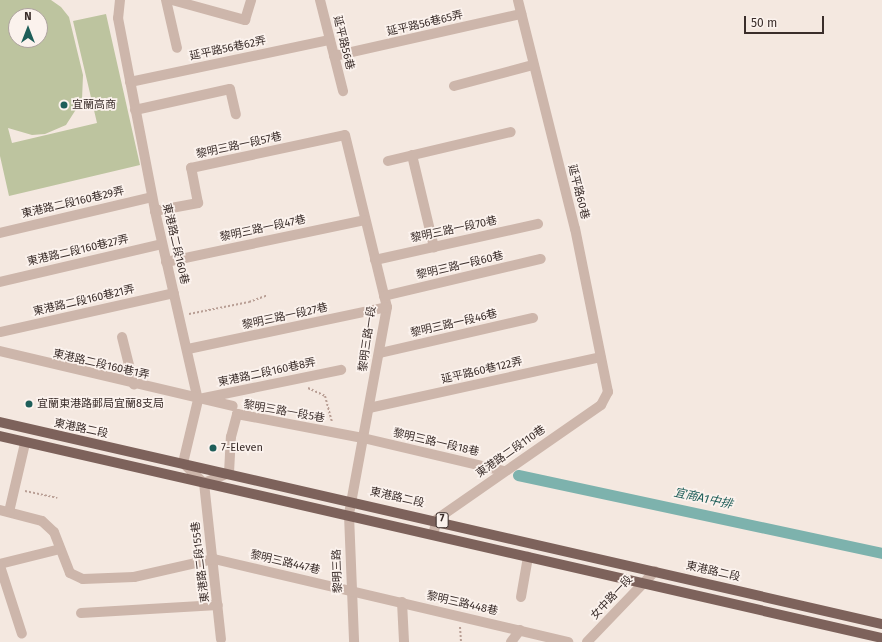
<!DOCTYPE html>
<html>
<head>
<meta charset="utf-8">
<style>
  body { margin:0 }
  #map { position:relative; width:882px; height:642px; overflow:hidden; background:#f4e8e0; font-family:"Fira Sans","Noto Sans TC",sans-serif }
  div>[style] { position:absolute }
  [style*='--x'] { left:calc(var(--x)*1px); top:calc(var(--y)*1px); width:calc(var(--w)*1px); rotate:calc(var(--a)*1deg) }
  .green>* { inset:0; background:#bdc49f }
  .canal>* { height:11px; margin:-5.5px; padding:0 5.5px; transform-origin:5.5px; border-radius:5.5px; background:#7db2ad }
  .path>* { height:2px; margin-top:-1px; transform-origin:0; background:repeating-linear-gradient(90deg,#b99f95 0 2px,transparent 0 4px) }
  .minor>* { height:10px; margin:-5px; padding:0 5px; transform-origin:5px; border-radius:5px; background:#cdb6ab }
  .major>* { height:10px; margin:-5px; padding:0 5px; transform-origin:5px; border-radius:5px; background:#7d625b }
  .dots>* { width:11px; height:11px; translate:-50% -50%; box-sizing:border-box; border:2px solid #fbf2ed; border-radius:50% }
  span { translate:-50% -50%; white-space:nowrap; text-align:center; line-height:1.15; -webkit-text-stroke:3.5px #fbf2ed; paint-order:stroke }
  .shield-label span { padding:1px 3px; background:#fbf2ed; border:1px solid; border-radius:3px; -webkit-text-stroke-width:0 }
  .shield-label { font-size:10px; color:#3a2d2a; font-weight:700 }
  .street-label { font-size:11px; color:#3a2d2a }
  .poi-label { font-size:11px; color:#3a2d2a }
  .left { translate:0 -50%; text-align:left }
  .water-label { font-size:12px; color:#1e5e59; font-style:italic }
  .north { position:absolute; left:8px; top:8px; width:40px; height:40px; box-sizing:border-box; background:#fbf2ed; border:1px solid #aea39f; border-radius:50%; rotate:0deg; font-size:11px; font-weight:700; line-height:16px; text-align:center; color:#3a2d2a }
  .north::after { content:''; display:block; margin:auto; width:14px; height:18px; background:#1e5e59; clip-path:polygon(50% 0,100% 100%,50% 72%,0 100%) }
  .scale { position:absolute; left:744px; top:16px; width:80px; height:18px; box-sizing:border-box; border:2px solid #3a2d2a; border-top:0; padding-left:5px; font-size:12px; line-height:14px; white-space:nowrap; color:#3a2d2a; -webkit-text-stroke:3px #fbf2ed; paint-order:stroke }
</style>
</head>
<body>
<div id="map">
  <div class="green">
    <i style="clip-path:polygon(evenodd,0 0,51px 0,61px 7px,69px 17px,83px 75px,82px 100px,66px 125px,45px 134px,32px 135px,8px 128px,12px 143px,97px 123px,73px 21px,106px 14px,140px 165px,9px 196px,0 156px,0 0,16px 16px,40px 16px,40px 40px,16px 40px,16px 16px)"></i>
  </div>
  <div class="canal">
    <i style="--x:518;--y:475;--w:372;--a:12.1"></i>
  </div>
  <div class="path">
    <i style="--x:189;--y:314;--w:61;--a:-11.3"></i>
    <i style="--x:249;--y:302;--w:20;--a:-20"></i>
    <i style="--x:308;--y:388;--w:19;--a:25"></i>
    <i style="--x:325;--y:396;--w:27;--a:75"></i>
    <i style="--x:25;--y:491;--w:33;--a:12"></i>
    <i style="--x:460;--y:627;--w:15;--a:86"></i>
  </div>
  <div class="minor">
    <i style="--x:120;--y:0;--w:18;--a:96"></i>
    <i style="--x:118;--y:18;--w:197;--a:79.1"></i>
    <i style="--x:155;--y:211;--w:194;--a:77.2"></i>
    <i style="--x:198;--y:400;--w:65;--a:103.4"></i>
    <i style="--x:183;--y:463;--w:29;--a:44"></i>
    <i style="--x:166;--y:0;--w:49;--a:77.1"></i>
    <i style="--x:172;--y:0;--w:76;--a:15.3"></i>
    <i style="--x:245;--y:20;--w:21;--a:-73"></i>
    <i style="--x:320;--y:0;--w:94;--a:75.8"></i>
    <i style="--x:334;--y:56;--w:192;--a:-12.7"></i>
    <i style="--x:130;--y:82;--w:204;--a:-11.9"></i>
    <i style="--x:454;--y:86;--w:82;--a:-14.9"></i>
    <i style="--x:135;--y:110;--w:97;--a:-12.5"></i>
    <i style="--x:230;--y:89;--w:26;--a:77"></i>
    <i style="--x:412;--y:155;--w:95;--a:76.6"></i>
    <i style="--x:388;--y:161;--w:126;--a:-13.3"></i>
    <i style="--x:155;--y:211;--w:44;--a:-10.5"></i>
    <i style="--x:198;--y:203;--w:36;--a:-101"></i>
    <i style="--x:191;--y:168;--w:157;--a:-12.1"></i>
    <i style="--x:345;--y:135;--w:177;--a:76.3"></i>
    <i style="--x:387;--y:307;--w:211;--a:100.4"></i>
    <i style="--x:349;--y:515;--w:127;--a:87.7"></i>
    <i style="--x:0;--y:233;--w:156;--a:-13.3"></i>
    <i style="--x:375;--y:260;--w:167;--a:-12.5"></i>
    <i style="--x:166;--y:262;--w:203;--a:-11.9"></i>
    <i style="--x:0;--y:282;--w:166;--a:-13.2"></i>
    <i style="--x:384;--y:296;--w:161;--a:-13.3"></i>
    <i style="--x:0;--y:332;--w:178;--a:-12.6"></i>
    <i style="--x:122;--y:337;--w:49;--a:76"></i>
    <i style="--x:188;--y:349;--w:203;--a:-11.9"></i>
    <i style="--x:0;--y:351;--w:239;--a:13.3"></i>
    <i style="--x:380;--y:353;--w:157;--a:-12.9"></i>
    <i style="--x:204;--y:398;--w:140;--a:-11.6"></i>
    <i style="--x:369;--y:408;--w:237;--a:-12.4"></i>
    <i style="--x:204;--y:483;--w:27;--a:-22"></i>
    <i style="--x:229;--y:473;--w:36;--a:-87"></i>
    <i style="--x:231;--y:437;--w:24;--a:-75"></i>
    <i style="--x:237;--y:414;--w:128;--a:10.8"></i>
    <i style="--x:363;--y:438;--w:145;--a:13.2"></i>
    <i style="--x:204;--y:483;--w:157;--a:83.8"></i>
    <i style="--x:0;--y:510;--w:43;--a:14.7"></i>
    <i style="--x:42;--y:521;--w:16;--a:43"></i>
    <i style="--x:54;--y:532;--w:44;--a:68.7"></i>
    <i style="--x:70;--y:573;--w:14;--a:25"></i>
    <i style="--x:83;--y:579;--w:51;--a:-2.2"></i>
    <i style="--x:134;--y:577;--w:82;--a:-12.7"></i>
    <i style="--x:214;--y:559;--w:364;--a:13.2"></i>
    <i style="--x:9;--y:512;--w:71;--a:-76.9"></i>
    <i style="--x:433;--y:535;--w:16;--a:-76"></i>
    <i style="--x:437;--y:519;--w:200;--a:-34.8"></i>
    <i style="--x:601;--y:405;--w:15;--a:-62"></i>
    <i style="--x:608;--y:392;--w:166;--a:-101.4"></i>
    <i style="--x:575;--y:229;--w:236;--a:-104"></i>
    <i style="--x:0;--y:564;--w:62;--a:-14"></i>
    <i style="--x:0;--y:566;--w:71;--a:72.1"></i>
    <i style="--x:521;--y:597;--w:41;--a:-80.1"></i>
    <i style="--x:402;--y:602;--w:40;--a:87.1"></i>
    <i style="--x:81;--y:613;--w:137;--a:-3.3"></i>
    <i style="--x:511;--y:642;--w:15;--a:-53"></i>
    <i style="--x:587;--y:642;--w:98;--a:-46.2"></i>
  </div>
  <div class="major">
    <i style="--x:0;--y:422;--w:905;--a:12.9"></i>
    <i style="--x:0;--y:436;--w:905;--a:12.9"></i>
  </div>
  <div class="dots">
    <i style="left:64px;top:105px;background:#1e5e59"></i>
    <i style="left:29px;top:404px;background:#1e5e59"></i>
    <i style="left:213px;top:448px;background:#1e5e59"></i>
  </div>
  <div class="shield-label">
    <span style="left:442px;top:520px">7</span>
  </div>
  <div class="street-label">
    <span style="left:425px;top:24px;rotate:-13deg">延平路56巷65弄</span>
    <span style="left:343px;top:43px;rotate:76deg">延平路56巷</span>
    <span style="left:228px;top:49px;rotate:-12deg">延平路56巷62弄</span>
    <span style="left:239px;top:146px;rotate:-12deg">黎明三路一段57巷</span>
    <span style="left:578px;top:192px;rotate:76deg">延平路60巷</span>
    <span style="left:73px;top:203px;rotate:-13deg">東港路二段160巷29弄</span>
    <span style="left:263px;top:229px;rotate:-12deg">黎明三路一段47巷</span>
    <span style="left:454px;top:230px;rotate:-12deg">黎明三路一段70巷</span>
    <span style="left:175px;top:244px;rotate:77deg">東港路二段160巷</span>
    <span style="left:78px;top:251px;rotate:-13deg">東港路二段160巷27弄</span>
    <span style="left:460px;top:266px;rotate:-13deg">黎明三路一段60巷</span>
    <span style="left:84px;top:301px;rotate:-13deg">東港路二段160巷21弄</span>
    <span style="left:285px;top:317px;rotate:-12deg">黎明三路一段27巷</span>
    <span style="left:454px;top:324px;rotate:-13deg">黎明三路一段46巷</span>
    <span style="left:368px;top:339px;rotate:-82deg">黎明三路一段</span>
    <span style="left:101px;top:365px;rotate:13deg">東港路二段160巷1弄</span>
    <span style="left:482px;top:371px;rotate:-13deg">延平路60巷122弄</span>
    <span style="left:267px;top:373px;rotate:-12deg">東港路二段160巷8弄</span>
    <span style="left:284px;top:412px;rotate:10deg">黎明三路一段5巷</span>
    <span style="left:81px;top:429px;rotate:12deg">東港路二段</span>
    <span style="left:436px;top:443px;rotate:13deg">黎明三路一段18巷</span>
    <span style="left:511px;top:452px;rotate:-35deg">東港路二段110巷</span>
    <span style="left:397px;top:498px;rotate:13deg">東港路二段</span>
    <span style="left:201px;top:562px;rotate:-97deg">東港路二段155巷</span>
    <span style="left:285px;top:563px;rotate:13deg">黎明三路447巷</span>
    <span style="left:338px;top:571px;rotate:-92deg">黎明三路</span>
    <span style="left:713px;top:572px;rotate:13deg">東港路二段</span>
    <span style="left:612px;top:598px;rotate:-47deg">女中路一段</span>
    <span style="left:462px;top:604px;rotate:13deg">黎明三路448巷</span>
  </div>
  <div class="poi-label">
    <span class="left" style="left:72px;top:105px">宜蘭高商</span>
    <span class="left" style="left:37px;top:404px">宜蘭東港路郵局宜蘭8支局</span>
    <span class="left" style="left:221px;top:448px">7-Eleven</span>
  </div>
  <div class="water-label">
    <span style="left:703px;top:499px;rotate:12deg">宜商A1中排</span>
  </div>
  <div class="north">N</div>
  <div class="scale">50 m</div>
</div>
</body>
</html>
